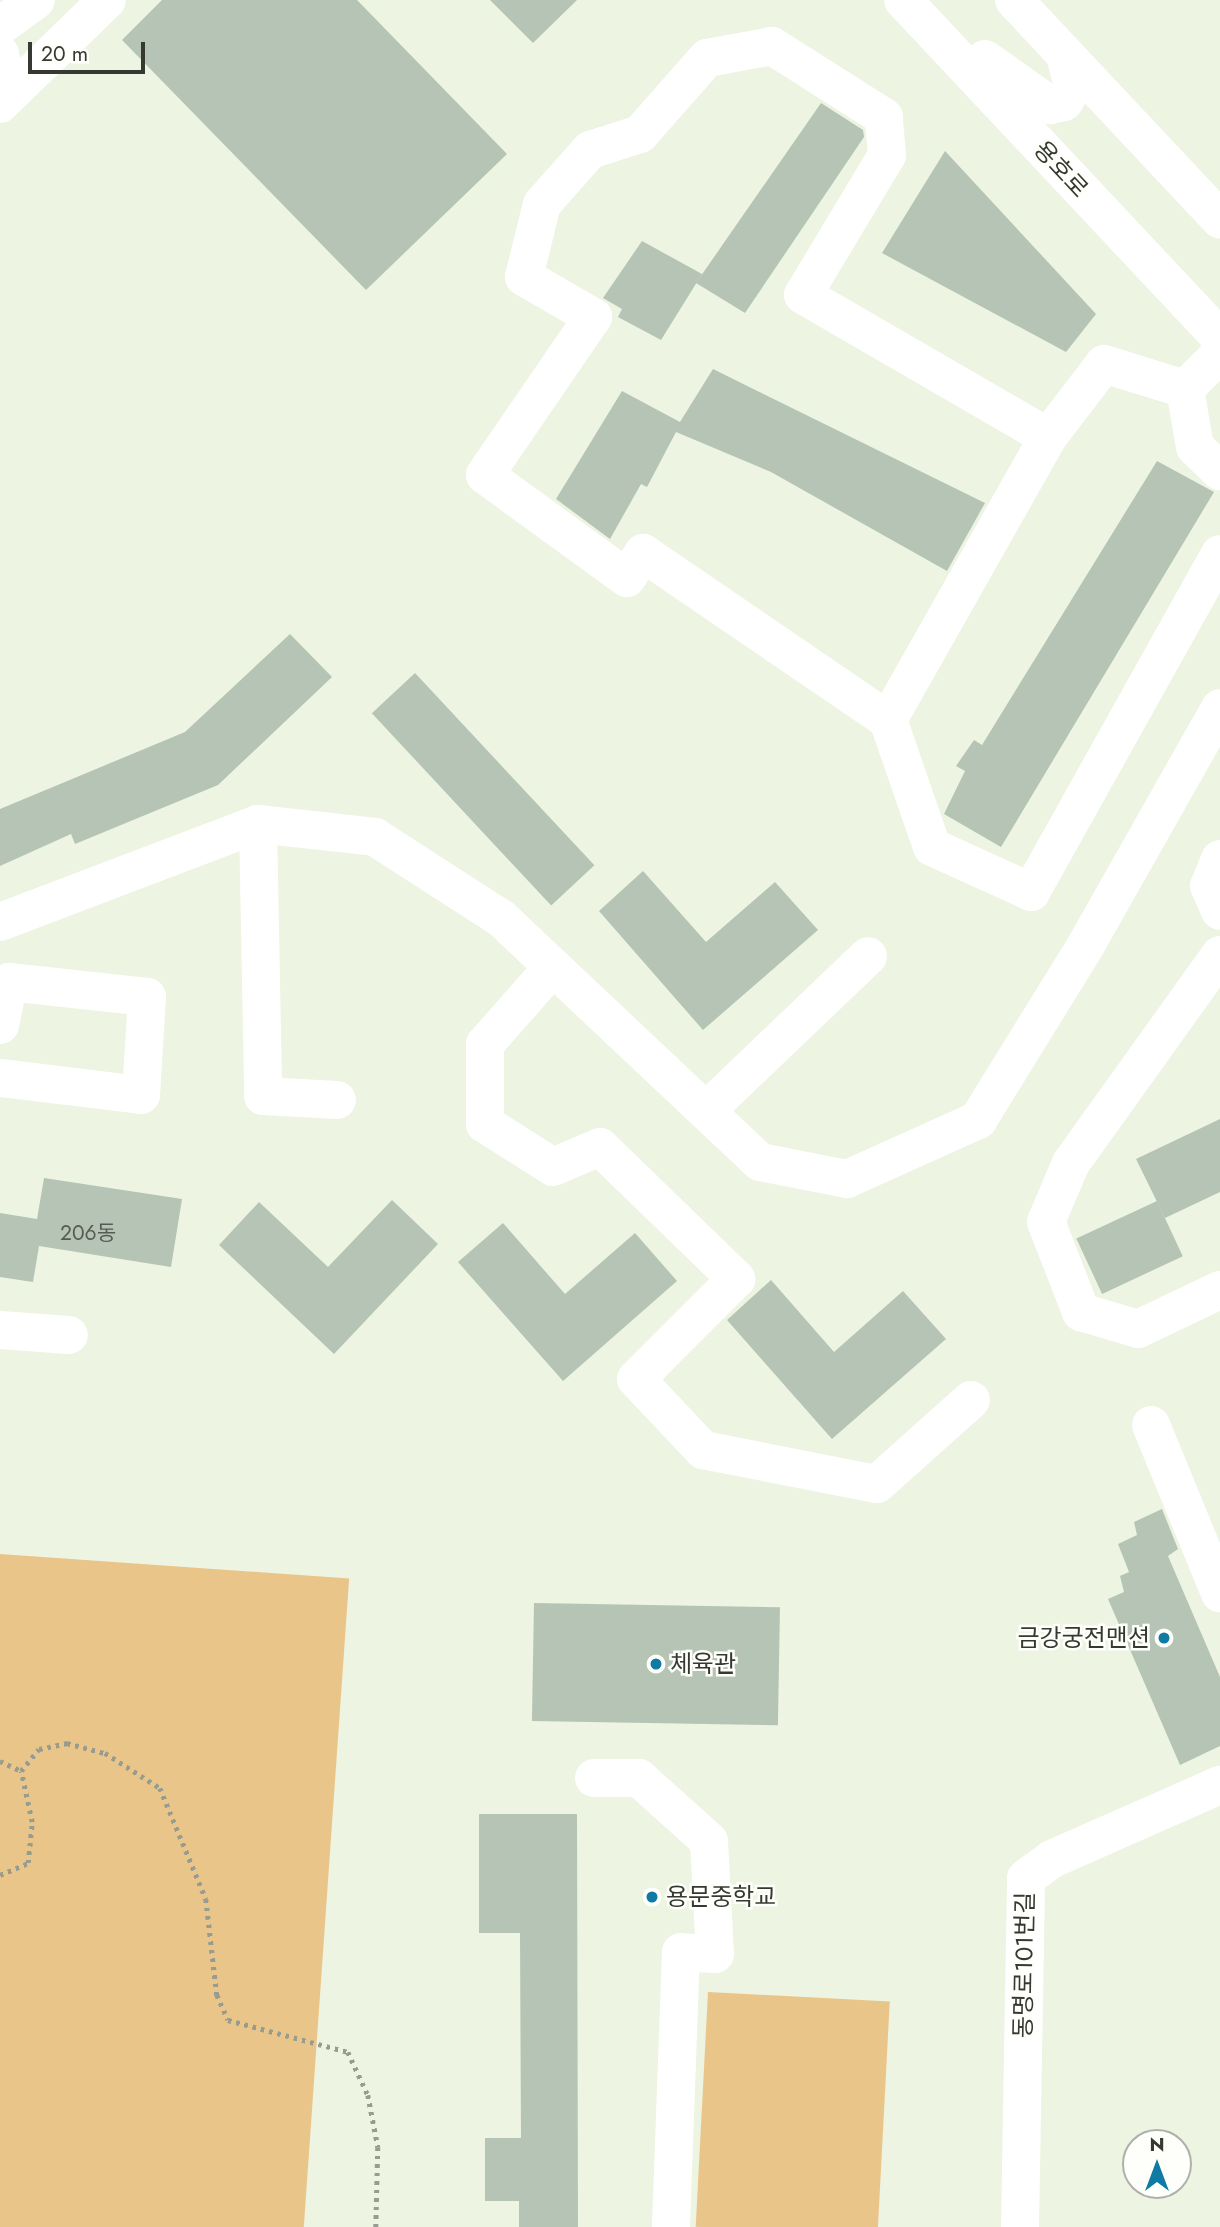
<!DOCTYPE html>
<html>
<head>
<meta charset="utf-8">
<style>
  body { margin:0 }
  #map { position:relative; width:1220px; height:2227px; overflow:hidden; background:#edf4e1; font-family:Jost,"Noto Sans KR",sans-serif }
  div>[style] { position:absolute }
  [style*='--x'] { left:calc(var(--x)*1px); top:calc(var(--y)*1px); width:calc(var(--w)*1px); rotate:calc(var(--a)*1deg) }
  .green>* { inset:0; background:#eac589; transform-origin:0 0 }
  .building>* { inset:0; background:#b5c4b5; transform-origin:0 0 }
  .path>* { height:4.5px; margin-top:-2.25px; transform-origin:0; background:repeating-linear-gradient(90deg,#979c8f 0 3.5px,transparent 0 8.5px) }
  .minor>* { height:38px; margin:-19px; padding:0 19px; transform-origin:19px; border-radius:19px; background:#fff }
  .major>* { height:38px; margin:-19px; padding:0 19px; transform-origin:19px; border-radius:19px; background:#fff }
  .dots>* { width:19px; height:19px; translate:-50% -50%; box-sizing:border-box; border:4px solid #fefffb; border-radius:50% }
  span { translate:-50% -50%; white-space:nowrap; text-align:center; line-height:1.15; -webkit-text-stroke:5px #fefffb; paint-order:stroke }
  .number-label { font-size:21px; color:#565c52 }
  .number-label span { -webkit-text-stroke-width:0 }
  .street-label { font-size:24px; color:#363931 }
  .poi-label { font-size:24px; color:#363931 }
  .right { translate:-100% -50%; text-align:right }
  .left { translate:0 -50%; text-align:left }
  .north { position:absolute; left:1122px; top:2129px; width:70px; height:70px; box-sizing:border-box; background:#fefffb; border:2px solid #aeb0aa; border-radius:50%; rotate:0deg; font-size:19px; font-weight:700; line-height:28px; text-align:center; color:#363931 }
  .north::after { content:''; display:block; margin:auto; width:24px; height:32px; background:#0f7aa4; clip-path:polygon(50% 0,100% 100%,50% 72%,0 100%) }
  .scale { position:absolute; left:28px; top:42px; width:117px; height:32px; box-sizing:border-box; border:4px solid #363931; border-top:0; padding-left:9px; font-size:21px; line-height:24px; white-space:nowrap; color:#363931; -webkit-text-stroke:5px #fefffb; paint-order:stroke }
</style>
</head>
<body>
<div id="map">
  <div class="green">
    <i style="left:0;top:1554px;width:350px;height:673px;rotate:4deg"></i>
    <i style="left:708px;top:1992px;width:182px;height:235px;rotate:3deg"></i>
  </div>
  <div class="building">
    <i style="clip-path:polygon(162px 0,357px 0,507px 154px,366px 290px,122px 40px)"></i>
    <i style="clip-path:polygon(490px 0,577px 0,533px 43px)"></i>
    <i style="clip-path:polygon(821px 103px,863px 130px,864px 137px,745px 313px,696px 283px)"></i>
    <i style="clip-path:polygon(945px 151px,1096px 314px,1066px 352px,882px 253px)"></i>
    <i style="clip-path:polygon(642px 241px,702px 274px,661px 340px,618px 317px,622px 309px,603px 298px)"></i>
    <i style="clip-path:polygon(713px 369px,985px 503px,947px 571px,771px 472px,676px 432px,647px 487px,641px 484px,610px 539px,556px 499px,622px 391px,680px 422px)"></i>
    <i style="clip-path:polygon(1157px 461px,1214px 492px,1001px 847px,944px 814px,965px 771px,956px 766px,974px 740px,982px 745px)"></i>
    <i style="clip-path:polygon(290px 634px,332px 677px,218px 785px,75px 844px,71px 834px,0 866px,0 809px,185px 732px)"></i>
    <i style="left:415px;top:673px;width:263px;height:59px;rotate:47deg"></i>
    <i style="clip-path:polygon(643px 871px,706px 942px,775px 882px,818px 930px,703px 1030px,599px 911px)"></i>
    <i style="clip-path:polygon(1220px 1119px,1220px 1192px,1165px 1218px,1136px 1159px)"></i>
    <i style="clip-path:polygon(44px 1178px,182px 1199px,171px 1267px,39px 1246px,33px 1282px,0 1277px,0 1213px,37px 1219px)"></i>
    <i style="clip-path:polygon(392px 1200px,438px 1244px,334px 1354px,219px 1245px,259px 1202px,328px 1267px)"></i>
    <i style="left:1157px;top:1201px;width:61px;height:89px;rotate:65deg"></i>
    <i style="clip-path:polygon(503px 1223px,565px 1294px,635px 1233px,677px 1281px,563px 1381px,458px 1262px)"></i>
    <i style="clip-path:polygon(771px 1280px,834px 1352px,903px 1291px,946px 1339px,832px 1439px,727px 1320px)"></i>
    <i style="clip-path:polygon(1162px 1509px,1178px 1549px,1168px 1556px,1220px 1677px,1220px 1746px,1180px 1765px,1108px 1599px,1124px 1592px,1120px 1576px,1129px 1572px,1118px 1544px,1137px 1535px,1134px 1522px)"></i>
    <i style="left:534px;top:1603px;width:246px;height:118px;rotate:1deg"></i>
    <i style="clip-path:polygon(479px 1814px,577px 1814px,578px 2227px,519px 2227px,519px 2201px,485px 2201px,485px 2138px,521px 2138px,520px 1933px,479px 1933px)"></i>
  </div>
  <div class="path">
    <i style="--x:0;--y:1761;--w:23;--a:25"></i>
    <i style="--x:21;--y:1771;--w:28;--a:-51"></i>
    <i style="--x:39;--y:1749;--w:29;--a:-12"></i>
    <i style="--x:67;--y:1743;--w:39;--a:15"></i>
    <i style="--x:105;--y:1753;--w:65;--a:32.5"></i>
    <i style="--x:160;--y:1788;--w:120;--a:67.5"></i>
    <i style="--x:206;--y:1899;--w:97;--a:83.5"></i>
    <i style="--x:217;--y:1995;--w:27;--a:66"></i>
    <i style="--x:228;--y:2020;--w:124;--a:14.9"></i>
    <i style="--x:348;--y:2052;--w:47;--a:65.1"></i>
    <i style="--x:368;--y:2095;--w:53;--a:79.1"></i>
    <i style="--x:378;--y:2147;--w:80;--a:91.4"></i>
    <i style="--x:0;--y:1875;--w:30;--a:-23"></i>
    <i style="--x:28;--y:1863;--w:41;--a:-84.4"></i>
    <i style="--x:32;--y:1822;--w:52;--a:-102.2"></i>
  </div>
  <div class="minor">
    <i style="--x:0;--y:26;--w:44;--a:-35.8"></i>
    <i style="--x:0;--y:54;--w:16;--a:79"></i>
    <i style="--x:0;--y:104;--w:149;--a:-44.2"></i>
    <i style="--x:1185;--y:389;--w:59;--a:80.2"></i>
    <i style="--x:1195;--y:447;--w:35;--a:44"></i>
    <i style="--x:1048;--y:437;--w:283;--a:-149.9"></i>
    <i style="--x:803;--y:295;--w:163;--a:-59"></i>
    <i style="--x:887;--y:155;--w:38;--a:-95"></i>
    <i style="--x:884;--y:117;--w:133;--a:-147.6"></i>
    <i style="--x:772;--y:46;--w:66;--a:169.5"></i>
    <i style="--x:707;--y:58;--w:101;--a:131.4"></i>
    <i style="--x:640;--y:134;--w:52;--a:162.3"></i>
    <i style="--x:590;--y:150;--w:72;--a:131.6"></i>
    <i style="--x:542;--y:204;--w:75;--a:103.9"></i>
    <i style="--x:524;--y:277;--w:80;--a:30.1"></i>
    <i style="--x:593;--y:317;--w:191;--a:124.4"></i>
    <i style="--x:485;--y:475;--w:175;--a:36"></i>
    <i style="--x:627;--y:578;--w:30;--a:-57"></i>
    <i style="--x:643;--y:553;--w:297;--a:34.3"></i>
    <i style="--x:888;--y:720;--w:325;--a:-60.5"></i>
    <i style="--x:1048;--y:437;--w:92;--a:-52.5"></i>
    <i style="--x:1104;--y:364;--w:85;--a:17.2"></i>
    <i style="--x:1185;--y:389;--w:49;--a:-45"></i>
    <i style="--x:888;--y:720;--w:134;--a:70.9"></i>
    <i style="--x:932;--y:847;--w:109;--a:24.4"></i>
    <i style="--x:1031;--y:892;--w:387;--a:-60.8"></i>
    <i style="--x:258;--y:824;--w:272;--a:88.9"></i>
    <i style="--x:263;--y:1096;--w:74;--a:3.1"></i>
    <i style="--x:1220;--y:859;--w:29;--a:112"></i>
    <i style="--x:1209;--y:886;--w:27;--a:66"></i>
    <i style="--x:0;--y:922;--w:276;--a:-20.8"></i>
    <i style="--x:258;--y:824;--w:118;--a:6.3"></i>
    <i style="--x:375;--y:837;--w:151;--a:32.8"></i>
    <i style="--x:502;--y:919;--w:354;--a:43.3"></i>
    <i style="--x:760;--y:1162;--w:89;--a:11.1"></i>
    <i style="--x:847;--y:1179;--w:144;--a:-24.2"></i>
    <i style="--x:978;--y:1120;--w:206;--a:-58.3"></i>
    <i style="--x:1086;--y:945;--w:272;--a:-60.5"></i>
    <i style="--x:1220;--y:955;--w:256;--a:125.6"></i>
    <i style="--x:1071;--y:1163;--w:64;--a:113"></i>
    <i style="--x:1046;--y:1222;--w:97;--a:68.7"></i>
    <i style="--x:1081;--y:1312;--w:59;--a:16.6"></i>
    <i style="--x:1138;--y:1329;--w:91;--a:-25.4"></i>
    <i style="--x:553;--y:967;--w:103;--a:131.4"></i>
    <i style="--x:485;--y:1044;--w:80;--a:90"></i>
    <i style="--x:485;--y:1124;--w:80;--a:32.3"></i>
    <i style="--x:553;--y:1167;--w:51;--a:-23.1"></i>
    <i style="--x:600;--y:1147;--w:190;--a:44.1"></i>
    <i style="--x:736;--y:1279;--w:141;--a:135"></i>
    <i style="--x:636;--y:1379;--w:98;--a:46.7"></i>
    <i style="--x:703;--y:1450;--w:177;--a:11.1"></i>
    <i style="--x:877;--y:1484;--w:126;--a:-41.8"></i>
    <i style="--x:0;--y:1025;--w:44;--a:-78.2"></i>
    <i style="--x:9;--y:982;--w:139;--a:6.2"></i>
    <i style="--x:147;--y:997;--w:98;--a:93.5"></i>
    <i style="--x:141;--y:1095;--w:142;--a:-173.1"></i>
    <i style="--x:706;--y:1111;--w:224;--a:-43.7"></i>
    <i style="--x:0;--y:1330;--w:69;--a:4.1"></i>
    <i style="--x:1151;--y:1425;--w:182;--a:67.7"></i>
    <i style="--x:594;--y:1778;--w:45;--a:0"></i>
    <i style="--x:639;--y:1778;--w:94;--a:42"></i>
    <i style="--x:709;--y:1841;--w:113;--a:87"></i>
    <i style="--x:715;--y:1954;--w:34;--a:-177"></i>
    <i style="--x:681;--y:1952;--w:275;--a:92.1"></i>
    <i style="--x:1020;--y:2227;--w:349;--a:-89"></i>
    <i style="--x:1026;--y:1878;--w:32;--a:-36"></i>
    <i style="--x:1052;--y:1859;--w:184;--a:-23.8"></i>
  </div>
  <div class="major">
    <i style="--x:903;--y:0;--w:463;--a:46.8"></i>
    <i style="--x:1014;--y:0;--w:301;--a:46.8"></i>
    <i style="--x:985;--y:59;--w:80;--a:35.3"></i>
    <i style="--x:1050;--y:105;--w:14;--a:-12"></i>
    <i style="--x:1064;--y:102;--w:17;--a:-59"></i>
    <i style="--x:1073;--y:87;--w:34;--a:-104"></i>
  </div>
  <div class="dots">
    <i style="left:1164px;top:1638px;background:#0f7aa4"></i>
    <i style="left:656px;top:1664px;background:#0f7aa4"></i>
    <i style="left:652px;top:1897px;background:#0f7aa4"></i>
  </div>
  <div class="number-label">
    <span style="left:88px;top:1233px">206동</span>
  </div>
  <div class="street-label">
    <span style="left:1061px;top:169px;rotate:47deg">용호로</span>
    <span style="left:1024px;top:1965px;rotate:-89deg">동명로101번길</span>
  </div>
  <div class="poi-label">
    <span class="right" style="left:1150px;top:1638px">금강궁전맨션</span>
    <span class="left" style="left:670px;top:1664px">체육관</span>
    <span class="left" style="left:666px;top:1897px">용문중학교</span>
  </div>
  <div class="north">N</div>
  <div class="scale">20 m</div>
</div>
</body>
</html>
